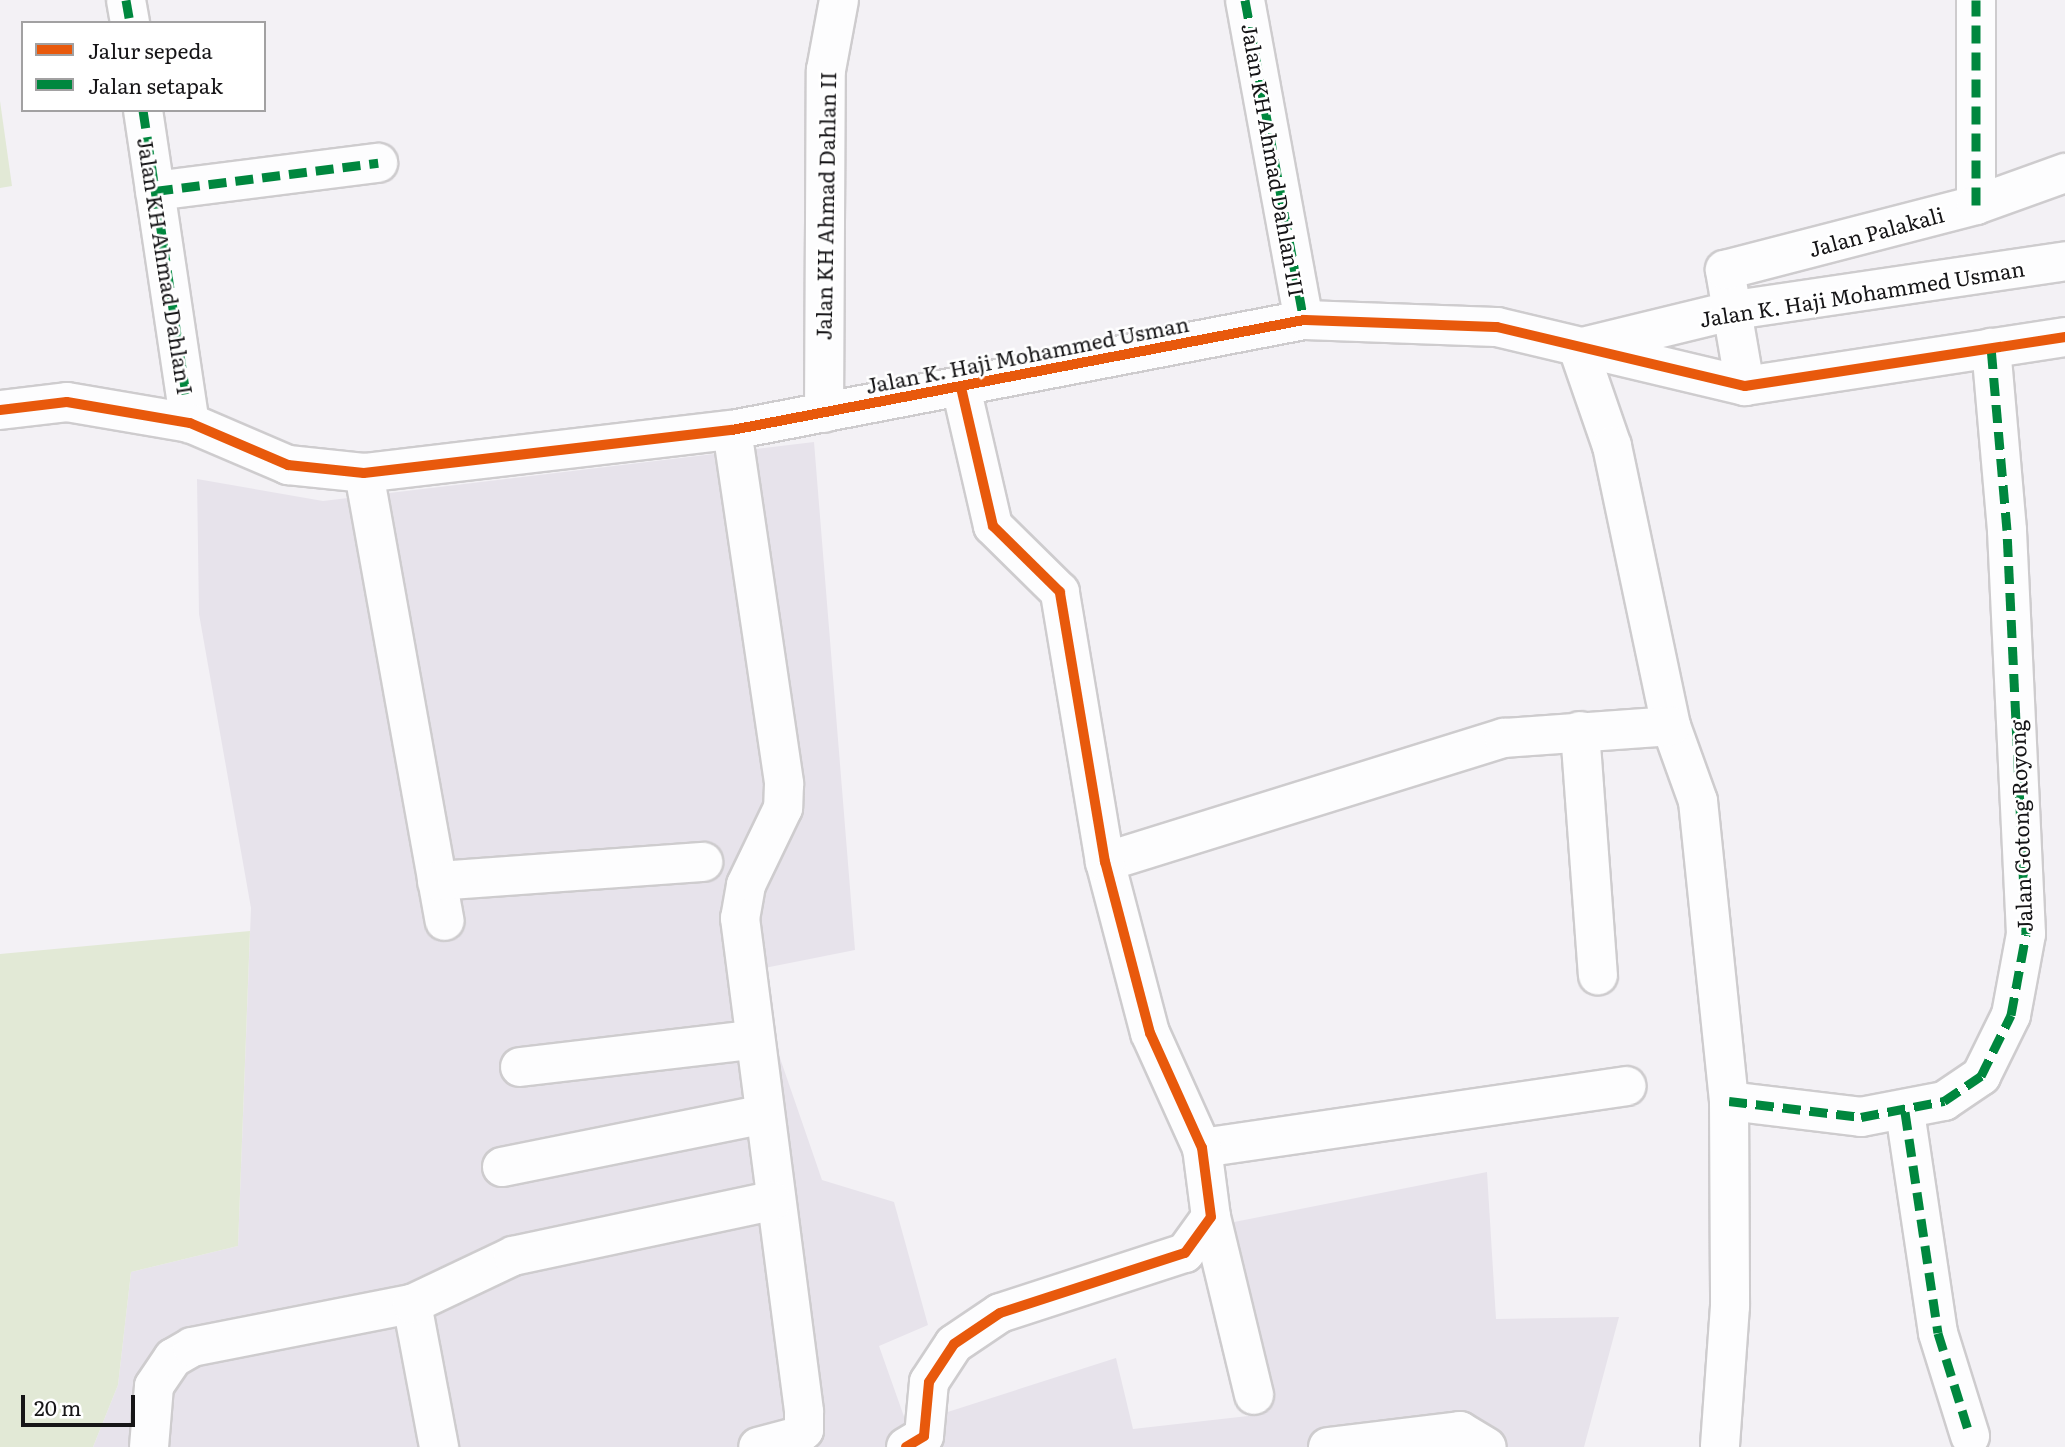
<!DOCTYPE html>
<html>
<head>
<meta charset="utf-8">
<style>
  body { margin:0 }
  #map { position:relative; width:2065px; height:1447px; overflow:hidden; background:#f3f1f5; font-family:Literata,serif }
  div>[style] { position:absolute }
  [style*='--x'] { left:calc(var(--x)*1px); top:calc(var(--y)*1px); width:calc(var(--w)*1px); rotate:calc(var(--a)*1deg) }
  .built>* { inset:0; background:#e7e3eb }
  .green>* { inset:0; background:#e2e9d6 }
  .roads { filter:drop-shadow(2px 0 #ceccce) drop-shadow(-2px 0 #ceccce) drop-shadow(0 2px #ceccce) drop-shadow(0 -2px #ceccce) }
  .minor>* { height:38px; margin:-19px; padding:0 19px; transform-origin:19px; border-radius:19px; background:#fdfdfe }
  .quiet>* { height:9px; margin-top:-4.5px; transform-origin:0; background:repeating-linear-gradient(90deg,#00873e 0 18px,transparent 0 27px) }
  .cycleway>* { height:10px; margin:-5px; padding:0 5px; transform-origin:5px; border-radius:5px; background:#e8590c }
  span { translate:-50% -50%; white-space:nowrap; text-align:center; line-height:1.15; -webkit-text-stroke:5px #fff; paint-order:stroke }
  .street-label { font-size:21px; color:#161517 }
  .legend { position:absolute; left:21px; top:21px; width:245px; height:91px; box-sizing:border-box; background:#fff; border:2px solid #a2a1a2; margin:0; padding:9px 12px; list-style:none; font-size:21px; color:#161517 }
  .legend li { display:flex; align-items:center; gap:14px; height:35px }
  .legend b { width:35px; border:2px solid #a2a1a2 }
  .scale { position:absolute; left:21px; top:1395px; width:114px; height:32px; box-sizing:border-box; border:4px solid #161517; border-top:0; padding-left:9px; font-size:21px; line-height:24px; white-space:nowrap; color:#161517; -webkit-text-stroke:5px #fff; paint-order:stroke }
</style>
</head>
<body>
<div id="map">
  <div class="built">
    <i style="clip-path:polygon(814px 442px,855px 950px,750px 971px,822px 1180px,894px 1202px,928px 1325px,879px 1346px,907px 1425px,1116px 1358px,1133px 1429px,1257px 1415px,1214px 1226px,1487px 1172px,1496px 1319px,1619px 1317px,1584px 1447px,93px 1447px,118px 1385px,131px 1272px,238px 1246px,251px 908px,199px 614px,197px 479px,323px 501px)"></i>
  </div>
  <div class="green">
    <i style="clip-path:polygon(0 101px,12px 186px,0 188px)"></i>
    <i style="clip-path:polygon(250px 931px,238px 1246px,131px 1272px,118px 1385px,93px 1447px,0 1447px,0 954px)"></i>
  </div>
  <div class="roads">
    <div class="minor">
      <i style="--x:126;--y:0;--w:23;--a:80"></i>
      <i style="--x:1245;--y:0;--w:325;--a:79.6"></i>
      <i style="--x:143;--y:110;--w:317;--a:81.5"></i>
      <i style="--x:155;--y:191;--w:225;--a:-7.2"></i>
      <i style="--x:1976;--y:205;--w:205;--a:-90"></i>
      <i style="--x:1587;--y:346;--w:152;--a:-13.7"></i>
      <i style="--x:1735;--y:310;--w:334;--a:-8.4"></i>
      <i style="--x:1578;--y:348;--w:104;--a:70.9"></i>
      <i style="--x:1612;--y:446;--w:286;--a:78.1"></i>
      <i style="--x:1671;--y:726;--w:80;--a:70.2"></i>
      <i style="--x:1698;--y:801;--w:302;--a:84.1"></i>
      <i style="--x:1729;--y:1101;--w:205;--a:89.7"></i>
      <i style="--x:1730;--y:1306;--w:141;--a:94.1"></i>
      <i style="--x:1745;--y:386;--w:118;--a:-99.8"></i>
      <i style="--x:1725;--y:270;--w:259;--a:-14.5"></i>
      <i style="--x:1976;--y:205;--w:95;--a:-19.8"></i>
      <i style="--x:0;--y:410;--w:67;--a:-6.8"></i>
      <i style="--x:67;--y:402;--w:125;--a:9.7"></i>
      <i style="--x:190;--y:423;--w:107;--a:23.2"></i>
      <i style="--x:288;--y:465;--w:76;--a:6"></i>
      <i style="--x:364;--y:473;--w:371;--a:-6.7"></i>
      <i style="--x:732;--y:430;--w:582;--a:-10.89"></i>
      <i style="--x:1304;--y:320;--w:193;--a:2.1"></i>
      <i style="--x:1497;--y:327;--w:255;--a:13.4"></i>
      <i style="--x:1745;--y:386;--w:324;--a:-8.7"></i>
      <i style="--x:824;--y:413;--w:343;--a:-89.7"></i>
      <i style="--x:826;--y:70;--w:71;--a:-79.5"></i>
      <i style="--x:732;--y:430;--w:358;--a:81.6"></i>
      <i style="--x:784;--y:784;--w:24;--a:92"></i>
      <i style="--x:783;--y:808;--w:85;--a:115.7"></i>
      <i style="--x:746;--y:885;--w:34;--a:100"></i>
      <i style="--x:740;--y:918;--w:498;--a:82.6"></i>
      <i style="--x:804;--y:1412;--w:18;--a:90"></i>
      <i style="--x:804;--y:1430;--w:11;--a:142"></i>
      <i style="--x:795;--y:1437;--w:38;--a:165"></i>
      <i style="--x:364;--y:473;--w:455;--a:79.8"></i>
      <i style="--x:1580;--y:731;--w:245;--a:85.8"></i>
      <i style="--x:1105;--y:862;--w:418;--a:-17.3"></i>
      <i style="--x:1504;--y:738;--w:167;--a:-4.1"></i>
      <i style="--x:437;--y:881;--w:267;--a:-4.1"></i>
      <i style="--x:520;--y:1067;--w:233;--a:-6.7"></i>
      <i style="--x:1729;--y:1101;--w:133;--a:6.9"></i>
      <i style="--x:1861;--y:1117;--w:85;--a:-10.9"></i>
      <i style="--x:1944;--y:1101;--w:45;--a:-34"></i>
      <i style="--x:1981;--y:1076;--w:68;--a:-63.8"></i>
      <i style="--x:2011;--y:1015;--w:82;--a:-79.5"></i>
      <i style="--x:2026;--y:934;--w:404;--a:-92.7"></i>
      <i style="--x:2007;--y:530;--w:183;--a:-95"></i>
      <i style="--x:1905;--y:1112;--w:223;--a:81.5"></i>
      <i style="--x:1938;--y:1333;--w:108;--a:72.7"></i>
      <i style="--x:1202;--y:1148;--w:429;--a:-8.3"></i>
      <i style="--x:502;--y:1167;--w:264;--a:-11.4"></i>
      <i style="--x:1211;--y:1217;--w:183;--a:76.4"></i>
      <i style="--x:412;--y:1304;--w:146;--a:79.3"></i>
      <i style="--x:149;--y:1447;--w:61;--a:-85.3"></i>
      <i style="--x:154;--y:1386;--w:34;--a:-56"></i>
      <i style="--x:173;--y:1358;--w:22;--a:-30"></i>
      <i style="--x:192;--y:1347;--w:224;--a:-11.1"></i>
      <i style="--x:412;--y:1304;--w:112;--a:-25.4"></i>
      <i style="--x:513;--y:1256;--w:265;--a:-12"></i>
      <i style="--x:906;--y:1447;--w:21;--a:-31"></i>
      <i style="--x:924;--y:1436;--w:54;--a:-84.7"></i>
      <i style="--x:929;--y:1382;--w:45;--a:-56.7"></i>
      <i style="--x:954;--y:1344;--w:55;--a:-34"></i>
      <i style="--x:1000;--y:1313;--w:194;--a:-18"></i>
      <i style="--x:1185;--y:1253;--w:44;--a:-54.2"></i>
      <i style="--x:1211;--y:1217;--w:70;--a:-97.4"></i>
      <i style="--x:1202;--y:1148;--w:126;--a:-114.3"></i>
      <i style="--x:1150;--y:1033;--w:177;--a:-104.7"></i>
      <i style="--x:1105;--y:862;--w:274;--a:-99.5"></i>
      <i style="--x:1060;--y:592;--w:94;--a:-135.4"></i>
      <i style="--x:993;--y:526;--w:143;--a:-103"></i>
      <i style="--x:1328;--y:1447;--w:133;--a:-6.9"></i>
      <i style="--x:1460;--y:1431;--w:31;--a:31"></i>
    </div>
  </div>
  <div class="quiet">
    <i style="--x:126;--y:0;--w:23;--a:80"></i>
    <i style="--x:1245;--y:0;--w:325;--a:79.6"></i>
    <i style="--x:143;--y:110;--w:287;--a:81.4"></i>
    <i style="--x:155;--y:191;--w:225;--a:-7.2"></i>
    <i style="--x:1976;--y:205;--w:205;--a:-90"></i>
    <i style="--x:1729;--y:1101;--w:133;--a:6.9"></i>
    <i style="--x:1861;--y:1117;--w:85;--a:-10.9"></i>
    <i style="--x:1944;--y:1101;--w:45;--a:-34"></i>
    <i style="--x:1981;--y:1076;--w:68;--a:-63.8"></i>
    <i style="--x:2011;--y:1015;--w:82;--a:-79.5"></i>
    <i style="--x:2026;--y:934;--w:404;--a:-92.7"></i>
    <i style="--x:2007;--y:530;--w:183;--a:-95"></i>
    <i style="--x:1905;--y:1112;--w:223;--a:81.5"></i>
    <i style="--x:1938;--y:1333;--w:108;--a:72.7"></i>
  </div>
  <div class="cycleway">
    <i style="--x:0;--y:410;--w:67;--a:-6.8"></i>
    <i style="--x:67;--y:402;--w:125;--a:9.7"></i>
    <i style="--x:190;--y:423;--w:107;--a:23.2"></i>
    <i style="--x:288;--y:465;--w:76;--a:6"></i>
    <i style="--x:364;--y:473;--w:371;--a:-6.7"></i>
    <i style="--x:732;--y:430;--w:582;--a:-10.89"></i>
    <i style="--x:1304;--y:320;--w:193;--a:2.1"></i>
    <i style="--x:1497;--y:327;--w:255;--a:13.4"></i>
    <i style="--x:1745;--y:386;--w:324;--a:-8.7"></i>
    <i style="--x:906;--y:1447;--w:21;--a:-31"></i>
    <i style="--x:924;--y:1436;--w:54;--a:-84.7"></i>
    <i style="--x:929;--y:1382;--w:45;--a:-56.7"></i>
    <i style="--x:954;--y:1344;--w:55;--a:-34"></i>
    <i style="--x:1000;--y:1313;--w:194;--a:-18"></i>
    <i style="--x:1185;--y:1253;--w:44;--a:-54.2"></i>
    <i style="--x:1211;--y:1217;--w:70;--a:-97.4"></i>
    <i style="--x:1202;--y:1148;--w:126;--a:-114.3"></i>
    <i style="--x:1150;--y:1033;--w:177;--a:-104.7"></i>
    <i style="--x:1105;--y:862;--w:274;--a:-99.5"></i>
    <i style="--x:1060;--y:592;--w:94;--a:-135.4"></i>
    <i style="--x:993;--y:526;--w:143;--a:-103"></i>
  </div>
  <div class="street-label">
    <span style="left:1274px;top:160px;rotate:80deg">Jalan KH Ahmad Dahlan III</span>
    <span style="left:825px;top:206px;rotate:-89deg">Jalan KH Ahmad Dahlan II</span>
    <span style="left:1876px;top:231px;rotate:-15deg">Jalan Palakali</span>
    <span style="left:166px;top:266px;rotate:81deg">Jalan KH Ahmad Dahlan I</span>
    <span style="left:1862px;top:293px;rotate:-9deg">Jalan K. Haji Mohammed Usman</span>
    <span style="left:1027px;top:354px;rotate:-11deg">Jalan K. Haji Mohammed Usman</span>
    <span style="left:2020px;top:826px;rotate:-92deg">Jalan Gotong Royong</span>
  </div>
  <ul class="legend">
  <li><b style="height:9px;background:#e8590c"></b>Jalur sepeda</li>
  <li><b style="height:9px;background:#00873e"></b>Jalan setapak</li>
  </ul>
  <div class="scale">20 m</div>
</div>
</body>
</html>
